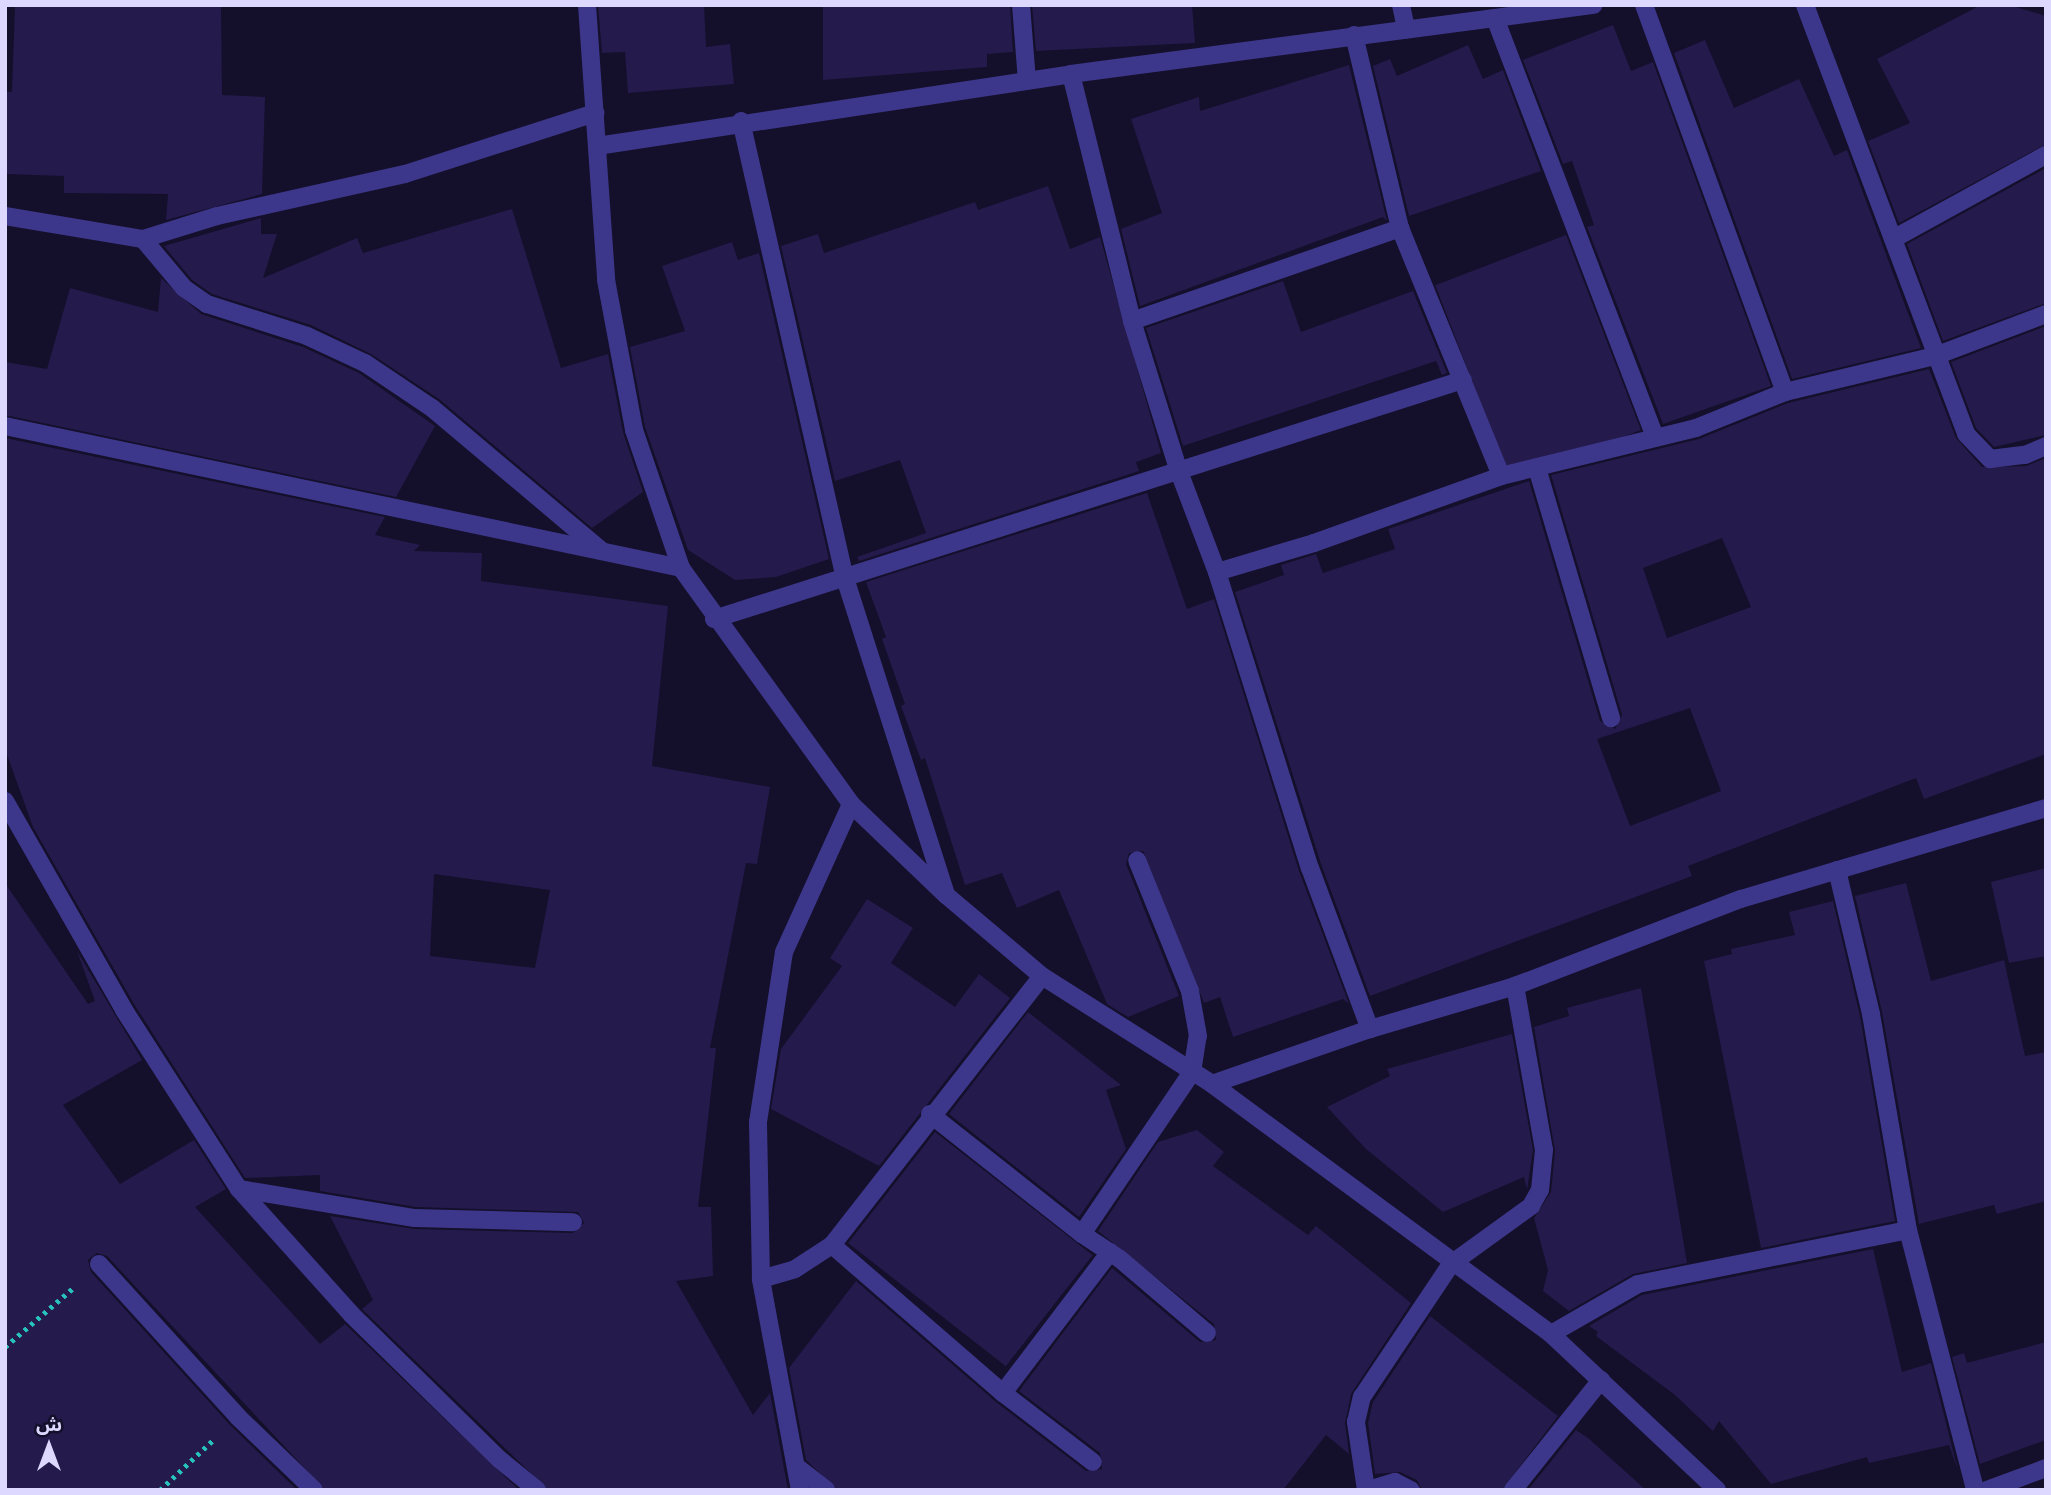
<!DOCTYPE html>
<html>
<head>
<meta charset="utf-8">
<style>
  body { margin:0 }
  #map { position:relative; width:2051px; height:1495px; overflow:hidden; background:#140f2a; font-family:Jost,"Noto Sans Arabic",sans-serif }
  div>[style] { position:absolute }
  [style*='--x'] { left:calc(var(--x)*1px); top:calc(var(--y)*1px); width:calc(var(--w)*1px); rotate:calc(var(--a)*1deg) }
  .building>* { inset:0; background:#251a4c; transform-origin:0 0 }
  .path>* { height:4.5px; margin-top:-2.25px; transform-origin:0; background:repeating-linear-gradient(90deg,#28c2bd 0 3.5px,transparent 0 8.5px) }
  .minor>* { height:18px; margin:-9px; padding:0 9px; transform-origin:9px; border-radius:9px; background:#3d378b }
  span { translate:-50% -50%; white-space:nowrap; text-align:center; line-height:1.15; -webkit-text-stroke:5px #140f2a; paint-order:stroke }
  .frame { position:absolute; inset:0; border:7px solid #ddd8ff; pointer-events:none }
  .north { position:absolute; left:14px; top:1411px; width:70px; height:70px; -webkit-text-stroke:5px #140f2a; paint-order:stroke; rotate:0deg; font-size:19px; font-weight:700; line-height:28px; text-align:center; color:#ddd8ff }
  .north::after { content:''; display:block; margin:auto; width:24px; height:32px; background:#ddd8ff; clip-path:polygon(50% 0,100% 100%,50% 72%,0 100%) }
</style>
</head>
<body>
<div id="map">
  <div class="building">
    <i style="clip-path:polygon(15px 5px,221px 5px,222px 95px,265px 97px,262px 194px,166px 220px,168px 194px,64px 193px,64px 176px,5px 174px,5px 92px,12px 92px)"></i>
    <i style="clip-path:polygon(598px 5px,704px 5px,706px 47px,730px 44px,734px 84px,628px 93px,625px 52px,602px 53px)"></i>
    <i style="clip-path:polygon(823px 5px,1010px 5px,1013px 52px,987px 54px,987px 67px,823px 80px)"></i>
    <i style="clip-path:polygon(1032px 5px,1192px 5px,1195px 43px,1036px 51px)"></i>
    <i style="clip-path:polygon(1981px 5px,2009px 5px,2046px 16px,2046px 144px,1899px 223px,1868px 141px,1910px 123px,1877px 59px)"></i>
    <i style="clip-path:polygon(1613px 25px,1631px 71px,1653px 62px,1771px 386px,1663px 424px,1587px 227px,1594px 225px,1572px 161px,1563px 164px,1523px 60px)"></i>
    <i style="clip-path:polygon(1705px 40px,1734px 108px,1799px 79px,1834px 156px,1847px 150px,1921px 348px,1792px 379px,1674px 53px)"></i>
    <i style="clip-path:polygon(1468px 45px,1483px 79px,1503px 70px,1541px 171px,1409px 216px,1373px 66px,1390px 59px,1397px 76px)"></i>
    <i style="clip-path:polygon(1349px 65px,1387px 221px,1383px 217px,1140px 306px,1121px 229px,1162px 213px,1131px 119px,1199px 97px,1200px 111px)"></i>
    <i style="clip-path:polygon(2046px 168px,2046px 303px,1943px 341px,1907px 244px)"></i>
    <i style="clip-path:polygon(1048px 186px,1070px 249px,1100px 237px,1161px 453px,1136px 462px,1139px 471px,859px 561px,857px 557px,926px 533px,900px 460px,835px 481px,781px 246px,818px 234px,824px 253px,975px 202px,978px 210px)"></i>
    <i style="clip-path:polygon(512px 209px,561px 368px,608px 354px,623px 432px,643px 492px,592px 528px,439px 399px,371px 354px,311px 325px,212px 294px,192px 280px,164px 246px,261px 218px,261px 234px,277px 234px,263px 278px,357px 238px,363px 253px)"></i>
    <i style="left:1566px;top:235px;width:209px;height:140px;rotate:69deg"></i>
    <i style="clip-path:polygon(732px 242px,738px 260px,759px 253px,829px 559px,776px 577px,735px 580px,688px 550px,645px 427px,630px 347px,685px 331px,662px 266px)"></i>
    <i style="clip-path:polygon(161px 278px,201px 314px,303px 347px,359px 373px,435px 426px,396px 497px,5px 415px,5px 362px,47px 369px,70px 288px,158px 312px)"></i>
    <i style="clip-path:polygon(1283px 281px,1301px 332px,1413px 291px,1447px 373px,1442px 375px,1436px 361px,1183px 446px,1146px 328px)"></i>
    <i style="clip-path:polygon(2046px 326px,2046px 435px,1994px 447px,1976px 428px,1951px 362px)"></i>
    <i style="clip-path:polygon(evenodd,1929px 369px,1956px 438px,1982px 467px,2026px 466px,2046px 458px,2046px 754px,1924px 799px,1916px 778px,1688px 866px,1692px 876px,1370px 996px,1321px 864px,1235px 592px,1284px 575px,1281px 565px,1316px 554px,1323px 573px,1395px 549px,1388px 529px,1529px 481px,1600px 721px,1615px 729px,1622px 715px,1551px 475px,1699px 439px,1788px 403px,1929px 369px,1722px 538px,1751px 607px,1667px 638px,1643px 568px,1722px 538px,1929px 369px,1690px 708px,1721px 791px,1630px 826px,1597px 739px,1690px 708px)"></i>
    <i style="clip-path:polygon(evenodd,5px 438px,385px 517px,375px 535px,420px 545px,414px 551px,482px 553px,481px 581px,668px 606px,652px 766px,770px 787px,757px 864px,746px 863px,710px 1048px,716px 1048px,698px 1207px,711px 1207px,713px 1276px,676px 1281px,753px 1415px,770px 1393px,788px 1490px,548px 1490px,362px 1309px,373px 1300px,330px 1216px,415px 1229px,573px 1233px,584px 1223px,578px 1212px,416px 1207px,320px 1191px,320px 1175px,245px 1178px,134px 1004px,33px 827px,5px 749px,5px 438px,434px 874px,550px 890px,535px 968px,430px 956px,434px 874px)"></i>
    <i style="clip-path:polygon(1147px 493px,1187px 609px,1214px 599px,1299px 871px,1349px 1004px,1343px 999px,1233px 1037px,1220px 997px,1204px 1003px,1143px 851px,1129px 853px,1126px 864px,1179px 996px,1128px 1017px,1107px 1004px,1059px 890px,1017px 908px,1002px 873px,965px 885px,925px 758px,921px 760px,901px 706px,905px 704px,882px 639px,886px 637px,866px 582px)"></i>
    <i style="clip-path:polygon(2046px 868px,2046px 956px,2009px 963px,1991px 882px)"></i>
    <i style="clip-path:polygon(5px 883px,88px 1004px,95px 1001px,77px 951px,142px 1060px,63px 1105px,120px 1184px,194px 1140px,226px 1189px,195px 1207px,320px 1344px,345px 1324px,519px 1490px,325px 1490px,107px 1256px,97px 1253px,88px 1260px,91px 1272px,230px 1425px,297px 1490px,5px 1490px)"></i>
    <i style="clip-path:polygon(1906px 883px,1931px 981px,2004px 960px,2025px 1056px,2046px 1052px,2046px 1201px,1997px 1214px,1994px 1205px,1919px 1224px,1882px 1012px,1855px 896px)"></i>
    <i style="clip-path:polygon(867px 899px,913px 928px,891px 963px,955px 1007px,979px 974px,1010px 998px,879px 1166px,771px 1109px,781px 1049px,842px 966px,830px 958px)"></i>
    <i style="clip-path:polygon(1833px 901px,1860px 1016px,1895px 1221px,1761px 1248px,1704px 961px,1732px 954px,1731px 949px,1795px 935px,1789px 912px)"></i>
    <i style="clip-path:polygon(1641px 988px,1687px 1263px,1633px 1274px,1569px 1311px,1543px 1291px,1548px 1270px,1534px 1218px,1551px 1192px,1555px 1151px,1534px 1027px,1569px 1016px,1567px 1008px)"></i>
    <i style="clip-path:polygon(1028px 1012px,1121px 1085px,1106px 1090px,1126px 1149px,1079px 1217px,949px 1114px)"></i>
    <i style="clip-path:polygon(1512px 1034px,1533px 1150px,1527px 1190px,1524px 1177px,1443px 1212px,1366px 1149px,1327px 1107px,1390px 1076px,1387px 1069px)"></i>
    <i style="clip-path:polygon(1197px 1130px,1224px 1152px,1213px 1166px,1308px 1235px,1316px 1226px,1411px 1303px,1351px 1394px,1345px 1423px,1349px 1454px,1326px 1435px,1283px 1490px,837px 1490px,806px 1460px,789px 1368px,856px 1281px,996px 1402px,1086px 1471px,1102px 1469px,1100px 1453px,1019px 1391px,1112px 1268px,1200px 1342px,1216px 1340px,1214px 1324px,1098px 1231px,1158px 1142px)"></i>
    <i style="left:935px;top:1132px;width:200px;height:141px;rotate:38deg"></i>
    <i style="clip-path:polygon(1873px 1249px,1902px 1372px,1931px 1363px,1958px 1471px,1949px 1445px,1869px 1463px,1867px 1457px,1771px 1484px,1719px 1421px,1713px 1431px,1675px 1395px,1596px 1336px,1598px 1332px,1589px 1326px,1642px 1295px)"></i>
    <i style="clip-path:polygon(1430px 1316px,1558px 1416px,1502px 1490px,1422px 1490px,1417px 1480px,1400px 1472px,1375px 1474px,1368px 1423px,1373px 1402px)"></i>
    <i style="clip-path:polygon(2046px 1342px,2046px 1440px,1980px 1464px,1952px 1357px,1964px 1353px,1967px 1363px)"></i>
    <i style="clip-path:polygon(1576px 1430px,1588px 1438px,1646px 1490px,1528px 1490px)"></i>
  </div>
  <div class="path">
    <i style="--x:5;--y:1347;--w:90;--a:-40.9"></i>
    <i style="--x:160;--y:1490;--w:73;--a:-43.3"></i>
  </div>
  <div class="minor">
    <i style="--x:587;--y:5;--w:276;--a:86"></i>
    <i style="--x:606;--y:280;--w:153;--a:79.4"></i>
    <i style="--x:634;--y:430;--w:146;--a:71.2"></i>
    <i style="--x:681;--y:568;--w:291;--a:54.2"></i>
    <i style="--x:851;--y:804;--w:132;--a:43.8"></i>
    <i style="--x:946;--y:895;--w:126;--a:40.2"></i>
    <i style="--x:1042;--y:976;--w:201;--a:32.4"></i>
    <i style="--x:1212;--y:1084;--w:421;--a:36.4"></i>
    <i style="--x:1551;--y:1334;--w:228;--a:43.2"></i>
    <i style="--x:1021;--y:5;--w:76;--a:85.5"></i>
    <i style="--x:1401;--y:5;--w:25;--a:78"></i>
    <i style="--x:1644;--y:5;--w:412;--a:70"></i>
    <i style="--x:1805;--y:5;--w:458;--a:69.4"></i>
    <i style="--x:1966;--y:434;--w:35;--a:46"></i>
    <i style="--x:1990;--y:459;--w:35;--a:-7"></i>
    <i style="--x:2025;--y:455;--w:23;--a:-23"></i>
    <i style="--x:1495;--y:18;--w:448;--a:69.1"></i>
    <i style="--x:1354;--y:35;--w:198;--a:76.6"></i>
    <i style="--x:1400;--y:228;--w:268;--a:67.8"></i>
    <i style="--x:1071;--y:74;--w:254;--a:76.1"></i>
    <i style="--x:1132;--y:321;--w:155;--a:72.7"></i>
    <i style="--x:1178;--y:469;--w:110;--a:69.3"></i>
    <i style="--x:1217;--y:572;--w:310;--a:72.6"></i>
    <i style="--x:1310;--y:868;--w:172;--a:69.6"></i>
    <i style="--x:741;--y:121;--w:469;--a:77.2"></i>
    <i style="--x:845;--y:578;--w:330;--a:72.3"></i>
    <i style="--x:597;--y:146;--w:479;--a:-8.6"></i>
    <i style="--x:1071;--y:74;--w:527;--a:-7.53"></i>
    <i style="--x:5;--y:216;--w:140;--a:9.5"></i>
    <i style="--x:143;--y:239;--w:77;--a:-17.3"></i>
    <i style="--x:217;--y:216;--w:193;--a:-12.6"></i>
    <i style="--x:405;--y:174;--w:200;--a:-17.8"></i>
    <i style="--x:143;--y:239;--w:64;--a:50.1"></i>
    <i style="--x:184;--y:288;--w:28;--a:35"></i>
    <i style="--x:207;--y:304;--w:105;--a:17.7"></i>
    <i style="--x:307;--y:336;--w:64;--a:25"></i>
    <i style="--x:365;--y:363;--w:81;--a:33.9"></i>
    <i style="--x:432;--y:408;--w:222;--a:40.1"></i>
    <i style="--x:1893;--y:239;--w:175;--a:-28.8"></i>
    <i style="--x:1132;--y:321;--w:284;--a:-19.1"></i>
    <i style="--x:5;--y:426;--w:691;--a:11.86"></i>
    <i style="--x:1537;--y:468;--w:261;--a:73.5"></i>
    <i style="--x:1217;--y:572;--w:101;--a:-16.6"></i>
    <i style="--x:1314;--y:543;--w:199;--a:-19.7"></i>
    <i style="--x:1501;--y:476;--w:201;--a:-13.8"></i>
    <i style="--x:1696;--y:428;--w:96;--a:-22"></i>
    <i style="--x:1785;--y:392;--w:154;--a:-13.5"></i>
    <i style="--x:1935;--y:356;--w:119;--a:-20.7"></i>
    <i style="--x:714;--y:619;--w:786;--a:-17.7"></i>
    <i style="--x:5;--y:801;--w:241;--a:60.3"></i>
    <i style="--x:124;--y:1010;--w:213;--a:57.3"></i>
    <i style="--x:239;--y:1189;--w:168;--a:48.1"></i>
    <i style="--x:351;--y:1314;--w:207;--a:44.4"></i>
    <i style="--x:499;--y:1459;--w:49;--a:39.2"></i>
    <i style="--x:1837;--y:870;--w:148;--a:76.7"></i>
    <i style="--x:1871;--y:1014;--w:219;--a:80.3"></i>
    <i style="--x:1908;--y:1230;--w:268;--a:75.5"></i>
    <i style="--x:1212;--y:1084;--w:167;--a:-19.2"></i>
    <i style="--x:1370;--y:1029;--w:151;--a:-16.5"></i>
    <i style="--x:1515;--y:986;--w:242;--a:-21.1"></i>
    <i style="--x:1741;--y:899;--w:318;--a:-16.6"></i>
    <i style="--x:930;--y:1114;--w:194;--a:38.3"></i>
    <i style="--x:1082;--y:1234;--w:45;--a:33.3"></i>
    <i style="--x:1120;--y:1259;--w:114;--a:40.4"></i>
    <i style="--x:239;--y:1189;--w:178;--a:9.4"></i>
    <i style="--x:415;--y:1218;--w:158;--a:1.5"></i>
    <i style="--x:1082;--y:1234;--w:196;--a:-55.8"></i>
    <i style="--x:1192;--y:1072;--w:36;--a:-81"></i>
    <i style="--x:1198;--y:1036;--w:46;--a:-100.1"></i>
    <i style="--x:1190;--y:991;--w:141;--a:-112"></i>
    <i style="--x:832;--y:1245;--w:226;--a:40.9"></i>
    <i style="--x:1003;--y:1393;--w:177;--a:-52.8"></i>
    <i style="--x:99;--y:1264;--w:207;--a:47.7"></i>
    <i style="--x:238;--y:1417;--w:105;--a:43.8"></i>
    <i style="--x:761;--y:1279;--w:35;--a:-16"></i>
    <i style="--x:795;--y:1269;--w:44;--a:-33"></i>
    <i style="--x:832;--y:1245;--w:341;--a:-52"></i>
    <i style="--x:1551;--y:1334;--w:100;--a:-29.9"></i>
    <i style="--x:1638;--y:1284;--w:275;--a:-11.3"></i>
    <i style="--x:1003;--y:1393;--w:113;--a:37.5"></i>
    <i style="--x:797;--y:1467;--w:37;--a:38"></i>
    <i style="--x:800;--y:1490;--w:215;--a:-100.5"></i>
    <i style="--x:761;--y:1279;--w:157;--a:-91.1"></i>
    <i style="--x:758;--y:1122;--w:172;--a:-81.3"></i>
    <i style="--x:784;--y:952;--w:162;--a:-65.6"></i>
    <i style="--x:1366;--y:1490;--w:69;--a:-98.4"></i>
    <i style="--x:1356;--y:1422;--w:26;--a:-77"></i>
    <i style="--x:1362;--y:1397;--w:160;--a:-56.2"></i>
    <i style="--x:1451;--y:1264;--w:99;--a:-35.9"></i>
    <i style="--x:1531;--y:1206;--w:18;--a:-61"></i>
    <i style="--x:1540;--y:1190;--w:40;--a:-84.3"></i>
    <i style="--x:1544;--y:1150;--w:167;--a:-100"></i>
    <i style="--x:1368;--y:1490;--w:28;--a:-17"></i>
    <i style="--x:1395;--y:1482;--w:18;--a:27"></i>
    <i style="--x:1513;--y:1490;--w:141;--a:-51.3"></i>
    <i style="--x:1987;--y:1490;--w:63;--a:-20.4"></i>
  </div>
  <div class="frame"></div>
  <div class="north">ش</div>
</div>
</body>
</html>
